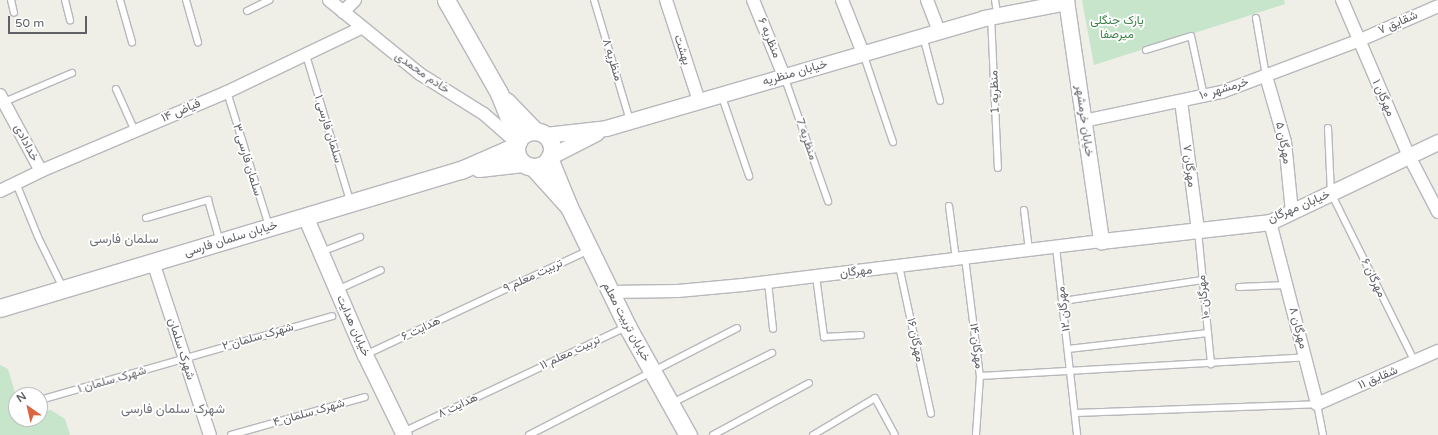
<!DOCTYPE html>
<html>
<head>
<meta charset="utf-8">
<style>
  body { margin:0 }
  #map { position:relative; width:1438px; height:435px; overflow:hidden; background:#efefe7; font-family:"Varela Round",Vazirmatn,sans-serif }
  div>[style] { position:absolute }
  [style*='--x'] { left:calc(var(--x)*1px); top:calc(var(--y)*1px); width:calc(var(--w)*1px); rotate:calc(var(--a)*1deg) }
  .green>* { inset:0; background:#c6e5cb }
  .roads { filter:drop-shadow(1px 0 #b7b8bc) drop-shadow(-1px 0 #b7b8bc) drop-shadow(0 1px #b7b8bc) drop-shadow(0 -1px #b7b8bc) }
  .service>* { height:6px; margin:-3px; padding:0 3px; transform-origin:3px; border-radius:3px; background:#fff }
  .minor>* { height:12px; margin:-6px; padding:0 6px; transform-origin:6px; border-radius:6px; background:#fff }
  .tertiary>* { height:15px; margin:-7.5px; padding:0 7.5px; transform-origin:7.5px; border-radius:7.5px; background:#fff }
  .secondary>* { height:17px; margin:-8.5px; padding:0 8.5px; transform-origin:8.5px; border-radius:8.5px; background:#fff }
  .secondary>.ring { margin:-8.5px; padding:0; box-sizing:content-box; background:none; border:17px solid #fff; border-radius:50% }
  span { translate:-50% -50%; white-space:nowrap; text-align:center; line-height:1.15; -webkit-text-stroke:3.5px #fff; paint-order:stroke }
  .park-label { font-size:12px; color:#3c8049 }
  .street-label { font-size:12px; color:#5f6166 }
  .neighbourhood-label { font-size:13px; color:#707378 }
  .north { position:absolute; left:8px; top:387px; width:40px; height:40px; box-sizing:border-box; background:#fff; border:1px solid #bfc0c2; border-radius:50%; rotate:326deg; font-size:11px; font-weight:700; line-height:16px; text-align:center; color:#5f6166 }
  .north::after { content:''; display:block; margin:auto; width:14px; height:18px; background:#db6441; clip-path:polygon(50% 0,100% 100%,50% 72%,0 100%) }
  .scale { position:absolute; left:8px; top:16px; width:79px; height:18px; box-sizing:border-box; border:2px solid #5f6166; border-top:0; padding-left:5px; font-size:12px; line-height:14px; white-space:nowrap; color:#5f6166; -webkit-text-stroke:3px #fff; paint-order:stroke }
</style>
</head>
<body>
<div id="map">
  <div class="green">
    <i style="clip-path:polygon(1082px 0,1284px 0,1285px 4px,1094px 65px)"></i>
    <i style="clip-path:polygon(0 365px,8px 369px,16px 396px,16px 419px,40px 419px,40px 412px,51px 410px,65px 419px,70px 435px,0 435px)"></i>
  </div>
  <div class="roads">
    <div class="service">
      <i style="--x:11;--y:0;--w:13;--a:77"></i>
      <i style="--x:65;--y:0;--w:21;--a:76"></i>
      <i style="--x:120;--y:0;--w:44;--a:74.1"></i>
      <i style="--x:186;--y:0;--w:44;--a:74.1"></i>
      <i style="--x:594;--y:0;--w:126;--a:73.4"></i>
      <i style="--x:995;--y:0;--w:12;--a:81"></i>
      <i style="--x:247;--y:11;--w:25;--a:-26"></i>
      <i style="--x:991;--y:16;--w:152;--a:87.4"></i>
      <i style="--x:1256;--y:18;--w:59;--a:80.2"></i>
      <i style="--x:923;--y:36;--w:67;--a:75.3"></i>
      <i style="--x:1146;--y:50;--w:47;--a:-17.3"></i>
      <i style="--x:1191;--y:36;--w:61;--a:77.8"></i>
      <i style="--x:863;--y:53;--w:94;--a:71.4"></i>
      <i style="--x:306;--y:55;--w:152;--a:73.2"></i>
      <i style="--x:784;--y:76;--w:133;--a:70.6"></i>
      <i style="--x:116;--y:89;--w:46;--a:65.7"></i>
      <i style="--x:227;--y:92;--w:140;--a:72.6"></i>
      <i style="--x:721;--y:94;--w:87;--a:71.1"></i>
      <i style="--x:4;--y:102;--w:74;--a:-23.1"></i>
      <i style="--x:1328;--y:128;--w:65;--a:87.4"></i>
      <i style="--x:1331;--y:193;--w:189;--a:63.6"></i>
      <i style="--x:16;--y:183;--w:58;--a:67.8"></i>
      <i style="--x:38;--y:237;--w:57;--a:63.9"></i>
      <i style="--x:949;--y:206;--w:53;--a:82.5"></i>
      <i style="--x:1024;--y:210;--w:40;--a:82.9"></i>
      <i style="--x:146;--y:218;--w:65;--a:-16.2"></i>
      <i style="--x:208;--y:200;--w:44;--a:74.1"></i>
      <i style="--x:1198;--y:231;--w:134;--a:84.4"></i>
      <i style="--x:1056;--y:247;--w:189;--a:83.6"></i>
      <i style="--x:321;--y:252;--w:42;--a:-21"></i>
      <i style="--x:965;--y:258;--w:119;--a:82.8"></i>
      <i style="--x:980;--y:376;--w:59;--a:93.9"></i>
      <i style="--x:899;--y:266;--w:151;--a:77.8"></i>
      <i style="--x:816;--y:276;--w:62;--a:82.5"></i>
      <i style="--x:824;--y:337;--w:37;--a:-3"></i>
      <i style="--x:768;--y:282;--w:47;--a:83.9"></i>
      <i style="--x:1239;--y:287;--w:47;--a:-2.4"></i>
      <i style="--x:337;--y:290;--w:48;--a:-24.4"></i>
      <i style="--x:1063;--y:301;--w:141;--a:-8.6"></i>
      <i style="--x:1068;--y:349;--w:141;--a:-6.5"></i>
      <i style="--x:365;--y:355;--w:247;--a:-25.1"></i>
      <i style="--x:980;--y:376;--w:327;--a:-3.3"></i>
      <i style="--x:40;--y:400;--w:304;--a:-16"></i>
      <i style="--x:672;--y:403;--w:112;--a:-26.6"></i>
      <i style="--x:1075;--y:413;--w:242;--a:-2.1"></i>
      <i style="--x:1317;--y:404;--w:32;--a:79"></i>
      <i style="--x:403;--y:432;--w:246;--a:-25.2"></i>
      <i style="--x:231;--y:435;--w:139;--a:-15.8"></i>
      <i style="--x:529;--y:435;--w:234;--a:-27.2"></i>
      <i style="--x:713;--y:435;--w:109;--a:-28.4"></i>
      <i style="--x:813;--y:435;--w:72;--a:-30.8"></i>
      <i style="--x:875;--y:398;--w:42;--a:61.6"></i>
    </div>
    <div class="minor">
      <i style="--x:329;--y:0;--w:117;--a:39.1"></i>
      <i style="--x:420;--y:74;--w:75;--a:32"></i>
      <i style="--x:484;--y:114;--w:44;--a:41.3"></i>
      <i style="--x:666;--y:0;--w:106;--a:71.9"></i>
      <i style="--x:753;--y:0;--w:82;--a:67.8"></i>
      <i style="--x:842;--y:0;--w:57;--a:68.4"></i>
      <i style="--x:927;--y:0;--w:33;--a:69"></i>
      <i style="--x:1342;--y:0;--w:170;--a:66.8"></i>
      <i style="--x:1409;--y:156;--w:63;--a:62.6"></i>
      <i style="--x:343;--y:12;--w:17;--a:-45"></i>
      <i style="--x:1266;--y:76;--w:69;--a:73.9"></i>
      <i style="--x:1285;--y:142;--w:70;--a:84.3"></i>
      <i style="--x:0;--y:95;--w:86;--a:61.7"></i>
      <i style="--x:1181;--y:101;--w:131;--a:82.5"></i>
      <i style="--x:1084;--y:121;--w:141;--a:-11.9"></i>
      <i style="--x:1222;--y:92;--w:145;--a:-20.6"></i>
      <i style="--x:1358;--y:41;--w:87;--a:-23.6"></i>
      <i style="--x:0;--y:191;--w:46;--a:-26"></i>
      <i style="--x:41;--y:171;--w:202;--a:-23"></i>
      <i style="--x:227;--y:92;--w:148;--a:-25.5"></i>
      <i style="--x:1270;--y:222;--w:188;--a:75.5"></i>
      <i style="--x:1317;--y:404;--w:132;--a:-23.7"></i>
      <i style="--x:153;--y:262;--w:182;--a:71.8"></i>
      <i style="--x:610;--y:292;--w:68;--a:-0.8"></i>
      <i style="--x:678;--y:291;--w:65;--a:-5.3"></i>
      <i style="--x:743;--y:285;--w:361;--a:-7"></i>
    </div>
    <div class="tertiary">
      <i style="--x:1066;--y:0;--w:244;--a:81.7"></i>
      <i style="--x:1101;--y:241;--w:170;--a:-6.4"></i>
      <i style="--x:1270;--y:222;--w:186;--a:-25.5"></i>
      <i style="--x:545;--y:135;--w:61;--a:-6.5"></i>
      <i style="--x:606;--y:128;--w:394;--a:-16.2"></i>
      <i style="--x:984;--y:18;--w:84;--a:-11"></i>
      <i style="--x:551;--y:156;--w:51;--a:-27.1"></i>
      <i style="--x:305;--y:216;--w:151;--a:66.7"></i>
      <i style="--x:365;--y:355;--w:89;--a:64"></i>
    </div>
    <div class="secondary">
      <i style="--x:446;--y:0;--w:107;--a:60.3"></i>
      <i style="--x:499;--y:93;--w:52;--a:68.4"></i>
      <i style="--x:506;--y:101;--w:42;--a:46"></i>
      <i class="ring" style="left:516px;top:131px;width:19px;height:19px"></i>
      <i style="--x:533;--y:167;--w:54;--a:48"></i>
      <i style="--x:569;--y:207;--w:53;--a:-112.2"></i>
      <i style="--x:479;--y:168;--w:44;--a:-6.5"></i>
      <i style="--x:569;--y:207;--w:132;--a:64"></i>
      <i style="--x:627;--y:326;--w:125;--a:60.8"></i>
      <i style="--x:0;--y:308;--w:481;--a:-16.7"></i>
      <i style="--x:461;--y:170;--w:60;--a:-23.6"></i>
    </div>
  </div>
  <div class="park-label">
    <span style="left:1117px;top:28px">پارک جنگلی<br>میرصفا</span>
  </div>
  <div class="street-label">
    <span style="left:1398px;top:23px;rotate:-24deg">شقایق ۷</span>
    <span style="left:769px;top:38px;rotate:67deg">منظریه ۶</span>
    <span style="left:682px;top:50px;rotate:72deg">بهشت</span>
    <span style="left:612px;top:60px;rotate:73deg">منظریه ۸</span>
    <span style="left:422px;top:73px;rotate:35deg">خادم محمدی</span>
    <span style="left:795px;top:73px;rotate:-16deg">خیابان منظریه</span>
    <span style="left:1224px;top:89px;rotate:-17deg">خرمشهر ۱۰</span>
    <span style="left:995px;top:92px;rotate:-92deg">منظریه 1</span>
    <span style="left:1383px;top:98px;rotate:66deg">مهرگان ۱</span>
    <span style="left:181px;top:111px;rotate:-23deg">فیاض ۱۴</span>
    <span style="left:1084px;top:121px;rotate:82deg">خیابان خرمشهر</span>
    <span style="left:328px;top:129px;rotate:73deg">سلمان فارسی ۱</span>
    <span style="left:806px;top:139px;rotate:71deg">منظریه 7</span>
    <span style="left:26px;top:143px;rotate:62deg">خدادادی</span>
    <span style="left:1283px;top:143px;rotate:79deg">مهرگان ۵</span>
    <span style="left:247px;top:160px;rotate:73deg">سلمان فارسی ۳</span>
    <span style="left:1189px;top:166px;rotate:83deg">مهرگان ۷</span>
    <span style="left:1299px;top:207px;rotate:-23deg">خیابان مهرگان</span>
    <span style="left:231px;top:239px;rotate:-17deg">خیابان سلمان فارسی</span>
    <span style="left:856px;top:272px;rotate:-7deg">مهرگان</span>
    <span style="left:533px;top:276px;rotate:-25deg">تربیت معلم ۹</span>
    <span style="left:1373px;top:278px;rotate:64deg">مهرگان ۶</span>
    <span style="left:1204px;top:297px;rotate:-96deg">مهرگان ۱۰</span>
    <span style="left:1064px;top:309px;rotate:-97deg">مهرگان ۱۲</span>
    <span style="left:626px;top:322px;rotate:62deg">خیابان تربیت معلم</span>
    <span style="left:353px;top:326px;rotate:66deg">خیابان هدایت</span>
    <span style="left:1298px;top:328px;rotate:75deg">مهرگان ۸</span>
    <span style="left:421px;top:329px;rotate:-25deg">هدایت ۶</span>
    <span style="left:258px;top:337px;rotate:-16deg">شهرک سلمان ۲</span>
    <span style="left:915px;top:340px;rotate:78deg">مهرگان ۱۶</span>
    <span style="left:976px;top:346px;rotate:83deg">مهرگان ۱۴</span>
    <span style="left:181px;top:349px;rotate:72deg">شهرک سلمان</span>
    <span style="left:570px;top:353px;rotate:-25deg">تربیت معلم ۱۱</span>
    <span style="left:1378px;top:378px;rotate:-23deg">شقایق ۱۱</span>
    <span style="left:112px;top:380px;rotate:-16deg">شهرک سلمان ۱</span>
    <span style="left:458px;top:406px;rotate:-25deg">هدایت ۸</span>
    <span style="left:309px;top:413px;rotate:-16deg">شهرک سلمان ۴</span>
  </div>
  <div class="neighbourhood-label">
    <span style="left:124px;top:239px">سلمان فارسی</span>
    <span style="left:173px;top:409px">شهرک سلمان فارسی</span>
  </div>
  <div class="north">N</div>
  <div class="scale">50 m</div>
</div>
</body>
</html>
